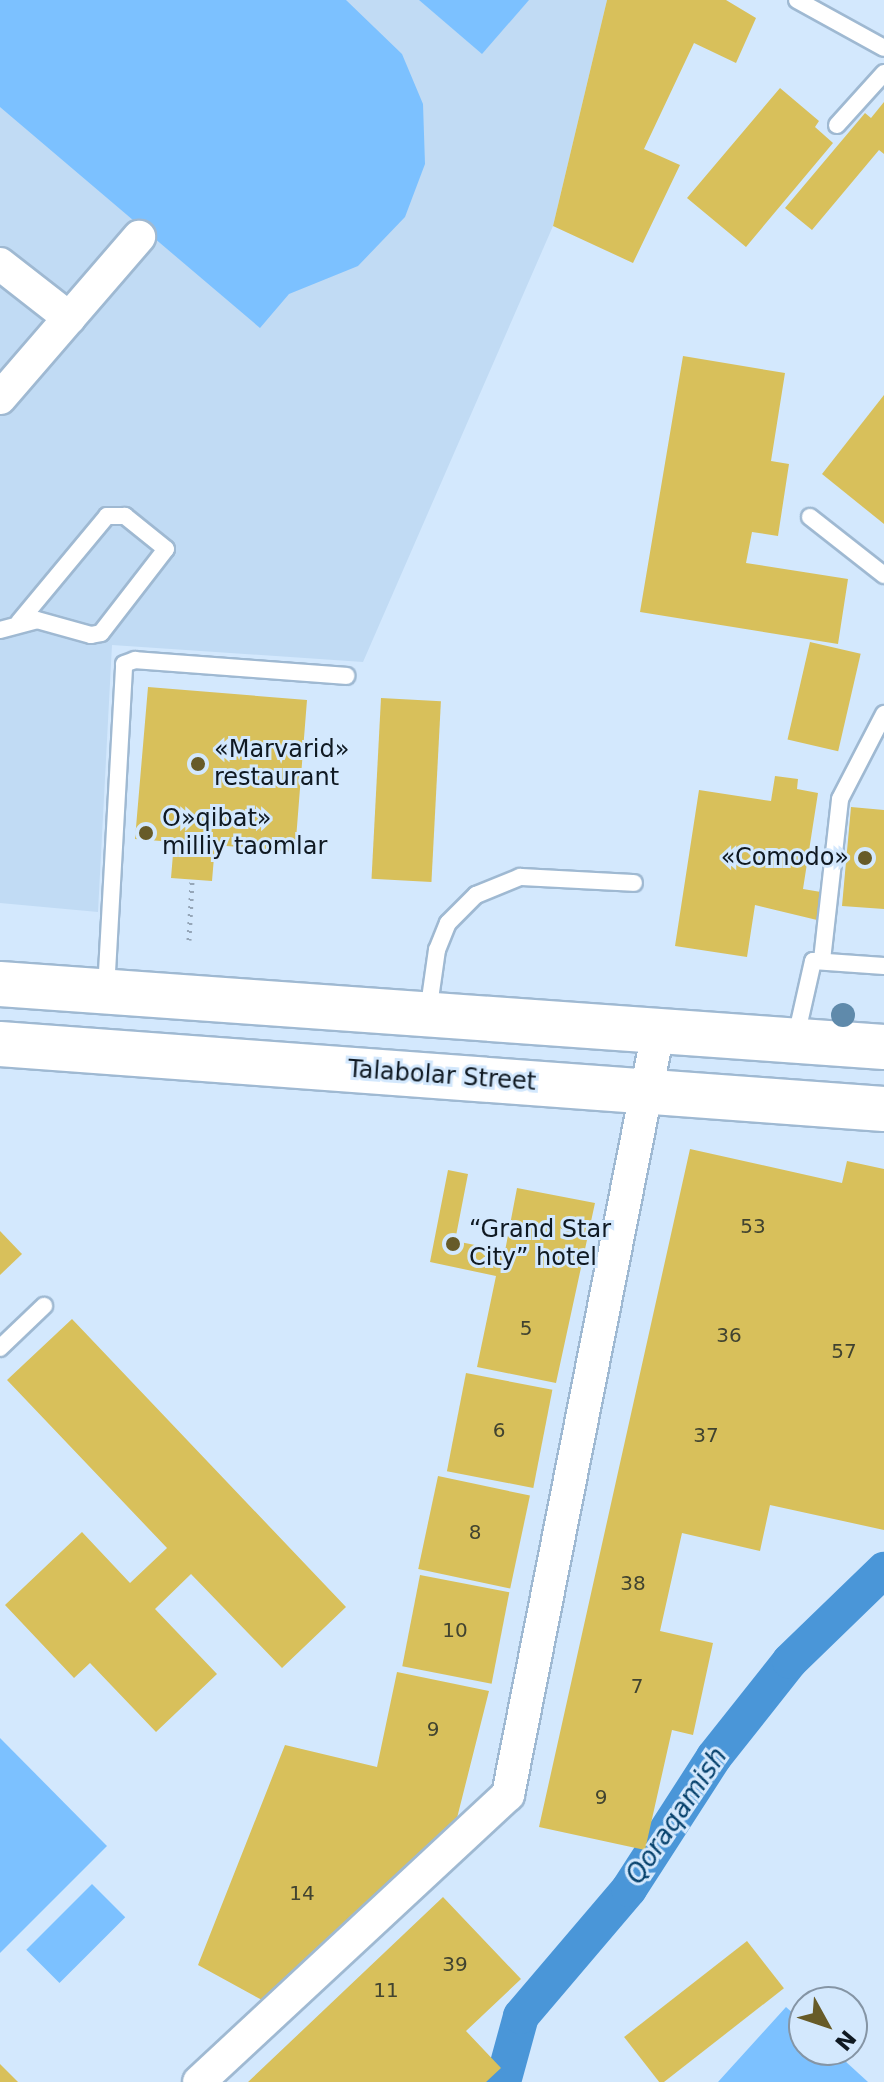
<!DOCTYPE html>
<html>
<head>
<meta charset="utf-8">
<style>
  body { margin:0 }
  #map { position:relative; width:884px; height:2082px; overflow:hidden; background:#d3e8fd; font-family:"DejaVu Sans",sans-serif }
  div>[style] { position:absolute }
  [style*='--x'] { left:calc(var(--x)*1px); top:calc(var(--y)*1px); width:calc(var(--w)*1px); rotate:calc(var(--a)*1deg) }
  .built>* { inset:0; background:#c1dbf4 }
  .green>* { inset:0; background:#7cc1ff; transform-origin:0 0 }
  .canal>* { height:36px; margin:-18px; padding:0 18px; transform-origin:18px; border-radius:18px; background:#4a96d8 }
  .building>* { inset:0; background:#d8c05b; transform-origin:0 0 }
  .path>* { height:5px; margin-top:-2.5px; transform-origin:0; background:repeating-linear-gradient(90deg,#95a6b8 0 2px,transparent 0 8px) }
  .roads { filter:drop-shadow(2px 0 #9fb9d2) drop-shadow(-2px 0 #9fb9d2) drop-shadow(0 2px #9fb9d2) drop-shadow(0 -2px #9fb9d2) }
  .lane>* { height:16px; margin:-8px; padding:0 8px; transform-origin:8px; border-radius:8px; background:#fff }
  .street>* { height:32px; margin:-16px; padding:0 16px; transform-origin:16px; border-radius:16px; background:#fff }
  .secondary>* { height:44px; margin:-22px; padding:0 22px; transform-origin:22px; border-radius:22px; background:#fff }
  .trees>* { width:24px; height:24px; margin:-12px; border-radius:50%; background:#5f8aab }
  .dots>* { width:22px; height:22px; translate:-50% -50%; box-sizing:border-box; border:4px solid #d3e8fd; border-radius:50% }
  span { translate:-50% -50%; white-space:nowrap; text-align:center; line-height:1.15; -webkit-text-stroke:6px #d3e8fd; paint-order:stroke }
  .number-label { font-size:20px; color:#414330 }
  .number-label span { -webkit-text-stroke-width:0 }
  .poi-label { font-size:24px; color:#0f1922 }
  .left { translate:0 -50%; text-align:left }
  .right { translate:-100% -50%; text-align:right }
  .street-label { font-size:24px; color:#0f1922 }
  .water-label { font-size:26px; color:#07426d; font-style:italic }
  .north { position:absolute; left:788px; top:1986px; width:80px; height:80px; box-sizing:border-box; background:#d3e8fd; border:2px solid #8595a5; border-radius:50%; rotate:130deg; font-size:22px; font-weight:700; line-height:32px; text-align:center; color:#0f1922 }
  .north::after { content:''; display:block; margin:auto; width:28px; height:36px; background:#675b28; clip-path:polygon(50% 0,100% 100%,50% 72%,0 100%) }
</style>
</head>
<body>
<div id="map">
  <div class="built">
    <i style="clip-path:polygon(0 0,607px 0,553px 226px,363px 662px,112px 645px,98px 912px,0 903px)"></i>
  </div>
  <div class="green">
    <i style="clip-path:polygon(0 0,346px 0,402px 54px,423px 104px,425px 164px,405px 217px,358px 266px,289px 294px,260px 328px,0 107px)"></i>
    <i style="clip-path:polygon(419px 0,529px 0,482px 54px)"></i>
    <i style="clip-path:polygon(0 1738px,107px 1846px,0 1953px)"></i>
    <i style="left:92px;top:1884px;width:47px;height:93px;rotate:45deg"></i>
    <i style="clip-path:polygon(786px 2007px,804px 2023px,804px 2050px,833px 2050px,868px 2082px,718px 2082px)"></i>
  </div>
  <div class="canal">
    <i style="--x:503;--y:2082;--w:68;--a:-74.7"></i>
    <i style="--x:521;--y:2016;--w:167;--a:-49.6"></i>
    <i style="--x:629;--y:1889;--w:157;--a:-57.2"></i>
    <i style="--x:714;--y:1757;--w:122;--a:-51.6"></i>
    <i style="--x:790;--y:1661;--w:131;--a:-44.1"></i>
  </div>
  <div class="building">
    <i style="clip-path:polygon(607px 0,726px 0,756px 18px,736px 63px,694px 43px,644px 149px,680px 165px,633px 263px,553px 226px)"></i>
    <i style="clip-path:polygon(780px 88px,819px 121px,815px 127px,833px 143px,746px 247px,687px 198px)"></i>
    <i style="clip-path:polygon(884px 102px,884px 154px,879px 150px,812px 230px,785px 208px,865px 113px,871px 118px)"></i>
    <i style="clip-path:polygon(683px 356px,785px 373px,771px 461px,789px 464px,778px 536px,752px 532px,746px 563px,848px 579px,838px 644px,640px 612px)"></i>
    <i style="clip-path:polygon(884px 395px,884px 524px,822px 474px)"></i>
    <i style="left:810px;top:642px;width:52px;height:100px;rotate:13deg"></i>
    <i style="clip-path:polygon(148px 687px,307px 700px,295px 852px,215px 845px,212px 881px,171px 878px,174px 842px,135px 839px)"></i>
    <i style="left:381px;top:698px;width:60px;height:181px;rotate:3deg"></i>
    <i style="clip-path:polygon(775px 776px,798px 779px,797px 789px,818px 793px,803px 889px,821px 892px,817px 920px,755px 905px,747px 957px,675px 946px,699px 790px,771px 801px)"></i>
    <i style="clip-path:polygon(851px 807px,884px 810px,884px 909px,842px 906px)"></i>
    <i style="clip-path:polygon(690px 1149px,842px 1183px,847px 1161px,884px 1169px,884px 1530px,770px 1505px,760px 1551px,682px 1533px,660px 1631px,713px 1643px,693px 1735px,672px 1730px,645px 1850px,539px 1827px)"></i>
    <i style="clip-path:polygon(448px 1170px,468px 1174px,455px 1241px,505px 1251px,517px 1188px,595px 1203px,556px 1383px,477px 1367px,496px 1276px,430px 1262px)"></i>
    <i style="clip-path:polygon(0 1231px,22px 1254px,0 1275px)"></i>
    <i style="clip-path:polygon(72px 1319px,346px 1607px,282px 1668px,191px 1574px,155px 1609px,217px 1674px,156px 1732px,90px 1663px,74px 1678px,5px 1605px,82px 1532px,130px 1583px,167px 1548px,7px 1380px)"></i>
    <i style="left:466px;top:1373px;width:88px;height:100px;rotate:11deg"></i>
    <i style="left:438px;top:1476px;width:94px;height:95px;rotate:12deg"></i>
    <i style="left:420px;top:1575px;width:91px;height:93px;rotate:11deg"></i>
    <i style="clip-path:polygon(397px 1672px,489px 1691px,456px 1822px,262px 2000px,198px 1965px,285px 1745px,377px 1767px)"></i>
    <i style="clip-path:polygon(443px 1897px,521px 1979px,466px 2031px,501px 2068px,486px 2082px,248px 2082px)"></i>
    <i style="left:747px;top:1941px;width:60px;height:156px;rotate:52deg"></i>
    <i style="clip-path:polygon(0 2064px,18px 2082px,0 2082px)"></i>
  </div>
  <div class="path">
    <i style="--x:189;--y:940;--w:60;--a:-87.1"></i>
  </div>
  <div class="roads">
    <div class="lane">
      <i style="--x:797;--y:0;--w:99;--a:28.9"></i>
      <i style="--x:837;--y:125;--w:70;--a:-47.9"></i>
      <i style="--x:810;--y:517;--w:94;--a:38.1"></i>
      <i style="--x:0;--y:630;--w:38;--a:-15"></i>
      <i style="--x:37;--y:620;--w:56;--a:15.5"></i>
      <i style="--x:91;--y:635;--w:10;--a:-11"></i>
      <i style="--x:101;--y:633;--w:106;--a:-52.3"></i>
      <i style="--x:166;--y:549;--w:53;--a:-141.2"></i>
      <i style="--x:125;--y:516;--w:18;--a:180"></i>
      <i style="--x:107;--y:516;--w:138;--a:129.7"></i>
      <i style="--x:822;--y:960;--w:162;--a:-83.6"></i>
      <i style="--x:840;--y:799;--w:96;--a:-62.6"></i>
      <i style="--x:106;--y:990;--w:326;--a:-86.8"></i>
      <i style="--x:124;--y:664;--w:12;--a:-20"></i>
      <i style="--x:135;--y:660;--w:212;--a:4.3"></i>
      <i style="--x:428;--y:1013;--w:64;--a:-81.9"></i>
      <i style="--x:437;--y:950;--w:29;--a:-68"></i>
      <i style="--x:448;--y:923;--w:40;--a:-45"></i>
      <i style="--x:476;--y:895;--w:48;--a:-22.2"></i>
      <i style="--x:520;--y:877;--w:114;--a:3"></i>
      <i style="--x:795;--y:1041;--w:82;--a:-77.3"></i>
      <i style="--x:813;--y:961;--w:71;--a:4"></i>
      <i style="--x:0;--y:1348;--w:61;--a:-43.7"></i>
    </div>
    <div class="street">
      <i style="--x:0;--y:264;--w:88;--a:38"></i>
      <i style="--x:0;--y:398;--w:213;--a:-49.2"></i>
      <i style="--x:199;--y:2082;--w:422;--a:-42.9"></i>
      <i style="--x:508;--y:1795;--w:778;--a:-78.88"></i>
    </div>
    <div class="secondary">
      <i style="--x:0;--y:984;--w:886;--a:4.08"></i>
      <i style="--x:0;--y:1044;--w:886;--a:4.21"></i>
    </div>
  </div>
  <div class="trees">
    <i style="left:843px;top:1015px"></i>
  </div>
  <div class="dots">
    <i style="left:198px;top:764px;background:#675b28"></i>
    <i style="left:146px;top:833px;background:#675b28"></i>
    <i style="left:865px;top:858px;background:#675b28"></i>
    <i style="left:453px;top:1244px;background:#675b28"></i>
  </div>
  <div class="number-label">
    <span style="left:753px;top:1226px">53</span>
    <span style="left:526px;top:1328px">5</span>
    <span style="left:729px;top:1335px">36</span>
    <span style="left:844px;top:1351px">57</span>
    <span style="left:499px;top:1430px">6</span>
    <span style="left:706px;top:1435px">37</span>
    <span style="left:475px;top:1532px">8</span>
    <span style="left:633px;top:1583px">38</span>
    <span style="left:455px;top:1630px">10</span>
    <span style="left:637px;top:1686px">7</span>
    <span style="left:433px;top:1729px">9</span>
    <span style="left:601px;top:1797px">9</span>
    <span style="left:302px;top:1893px">14</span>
    <span style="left:455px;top:1964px">39</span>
    <span style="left:386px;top:1990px">11</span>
  </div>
  <div class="poi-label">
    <span class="left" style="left:214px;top:764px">«Marvarid»<br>restaurant</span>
    <span class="left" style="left:162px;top:833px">O»qibat»<br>milliy taomlar</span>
    <span class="right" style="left:849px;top:858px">«Comodo»</span>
    <span class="left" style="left:469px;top:1244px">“Grand Star<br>City” hotel</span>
  </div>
  <div class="street-label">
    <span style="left:442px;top:1076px;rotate:4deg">Talabolar Street</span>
  </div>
  <div class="water-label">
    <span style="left:677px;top:1816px;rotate:-56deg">Qoraqamish</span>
  </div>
  <div class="north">N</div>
</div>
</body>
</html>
